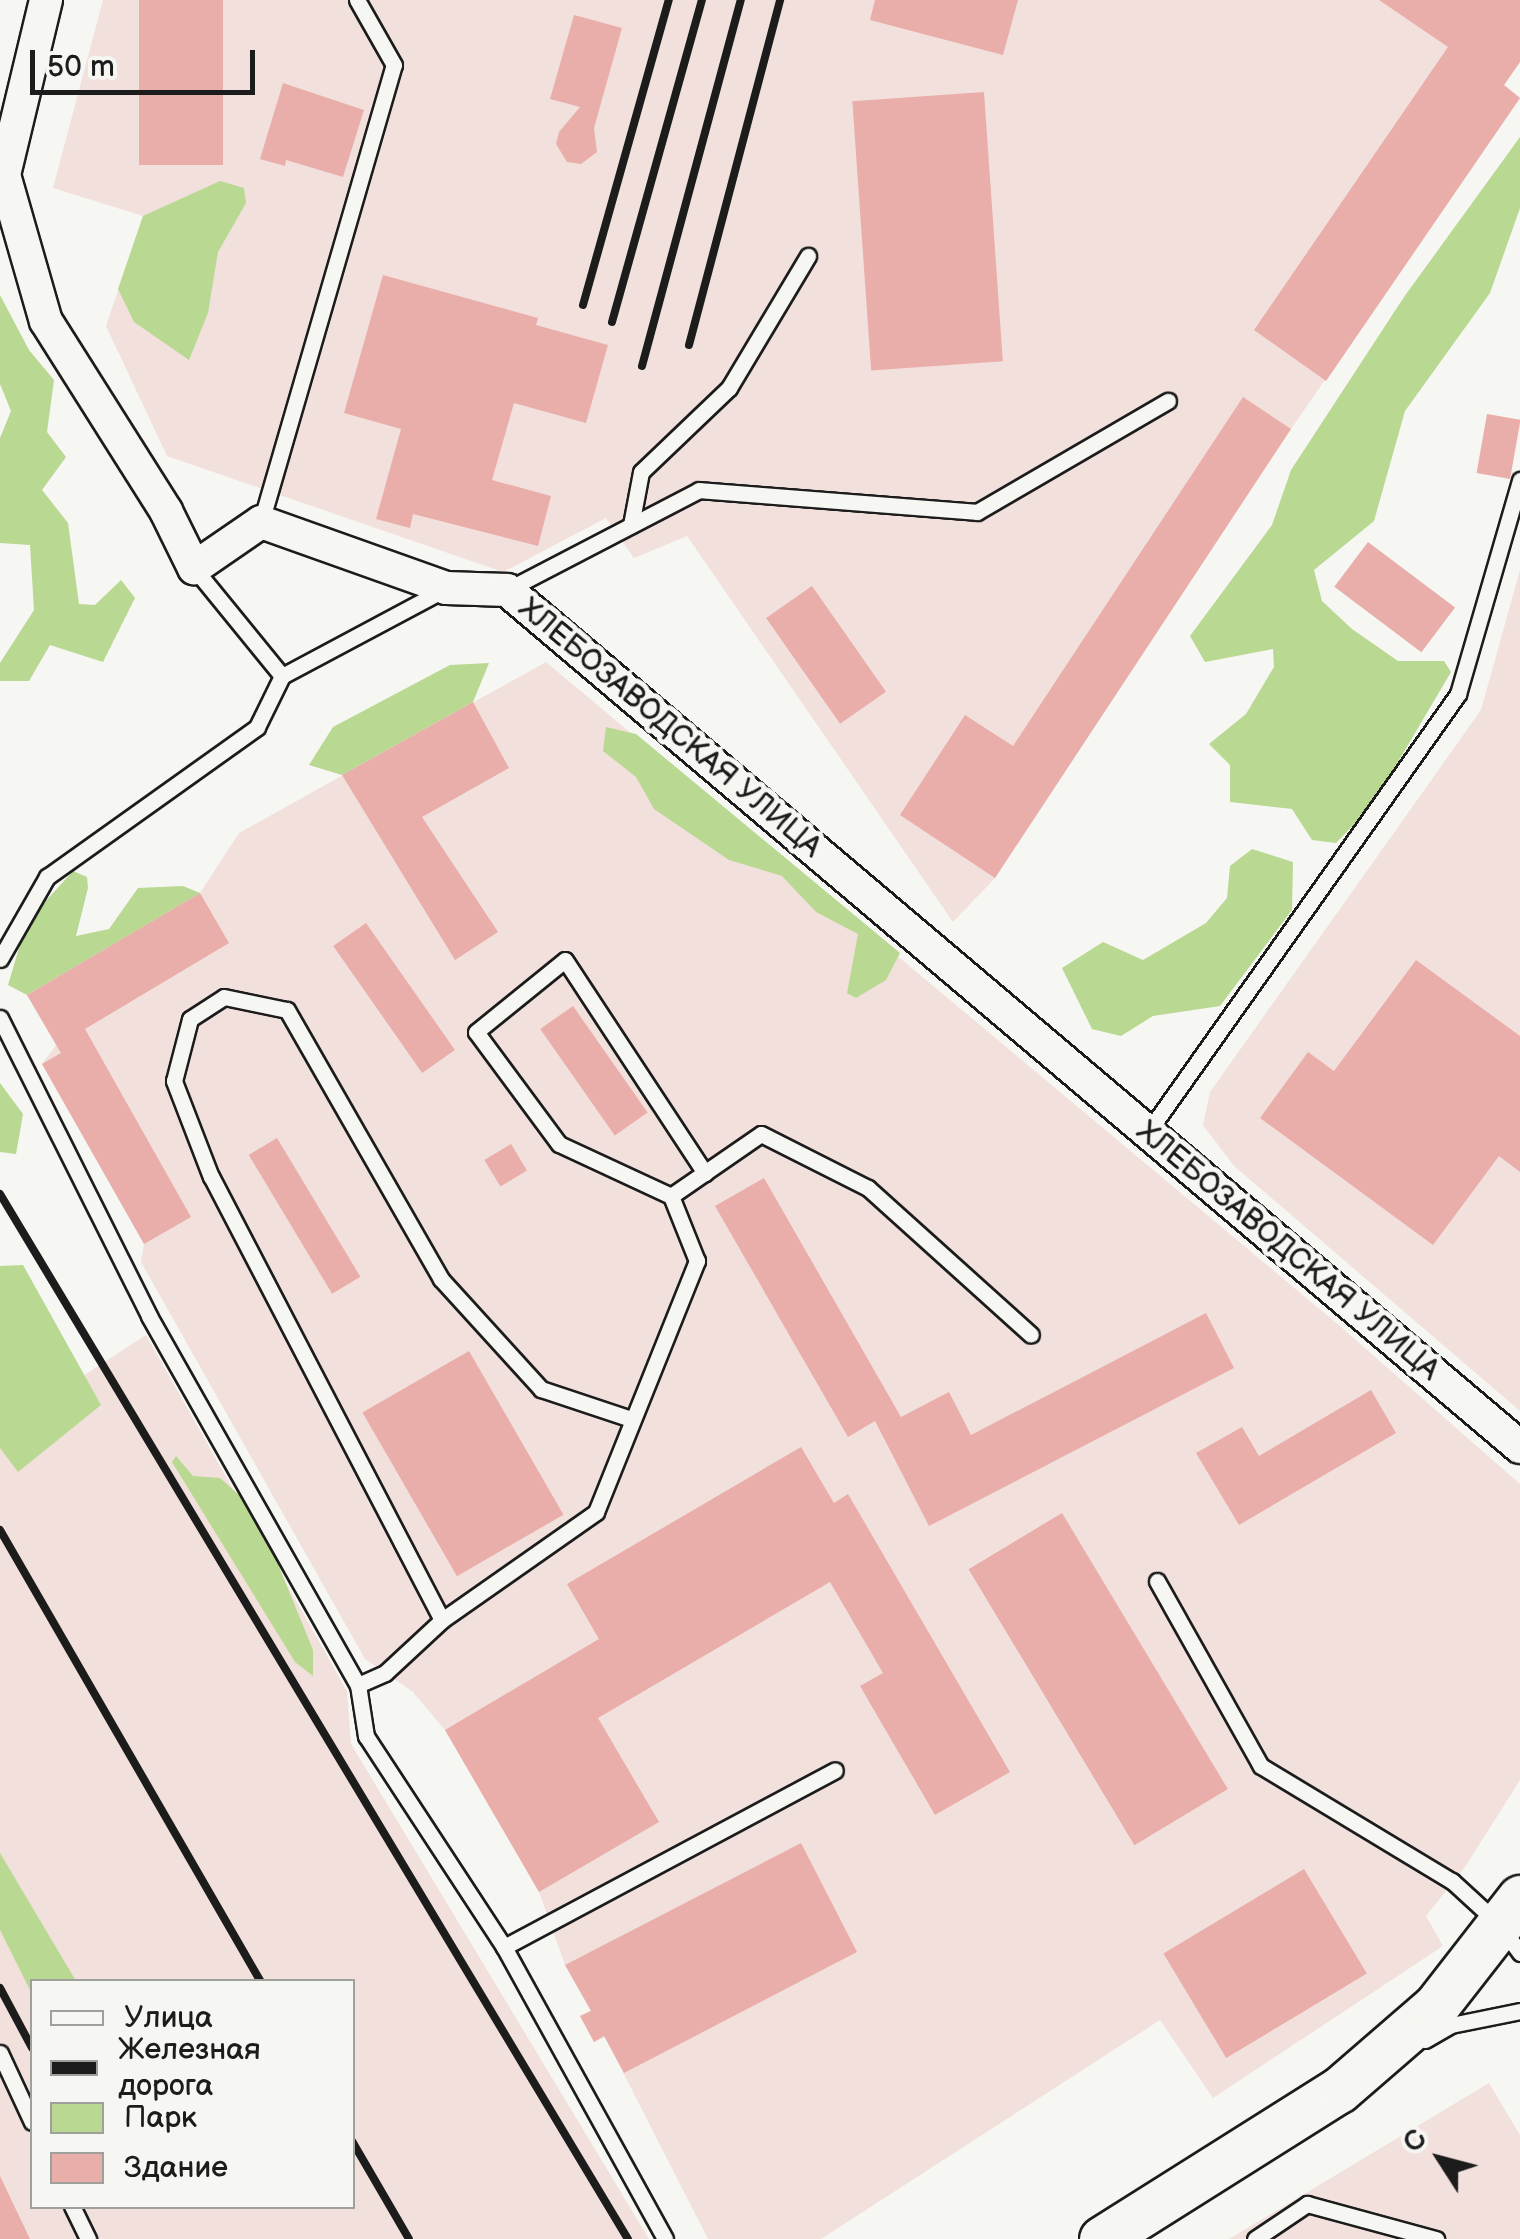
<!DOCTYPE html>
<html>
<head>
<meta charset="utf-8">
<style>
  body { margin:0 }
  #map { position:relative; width:1520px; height:2239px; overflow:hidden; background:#f6f6f2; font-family:"Balsamiq Sans",sans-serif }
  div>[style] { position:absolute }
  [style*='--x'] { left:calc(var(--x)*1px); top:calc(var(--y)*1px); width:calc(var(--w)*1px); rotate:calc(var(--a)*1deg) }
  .built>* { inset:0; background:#f2e0dc }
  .green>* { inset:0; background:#b9d891 }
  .building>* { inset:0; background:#e9aea9; transform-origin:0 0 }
  .roads { filter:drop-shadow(2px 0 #1c1c1c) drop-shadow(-2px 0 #1c1c1c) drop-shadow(0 2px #1c1c1c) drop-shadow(0 -2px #1c1c1c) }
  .lane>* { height:15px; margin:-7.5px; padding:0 7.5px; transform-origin:7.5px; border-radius:7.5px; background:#f6f6f2 }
  .street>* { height:32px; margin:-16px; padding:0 16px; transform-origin:16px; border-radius:16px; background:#f6f6f2 }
  .secondary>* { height:45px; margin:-22.5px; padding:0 22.5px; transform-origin:22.5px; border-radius:22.5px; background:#f6f6f2 }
  .rail>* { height:8px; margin:-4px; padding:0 4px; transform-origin:4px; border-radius:4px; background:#1c1c1c }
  span { translate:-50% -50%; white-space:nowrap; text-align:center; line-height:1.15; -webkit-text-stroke:10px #f6f6f2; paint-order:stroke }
  .street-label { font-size:30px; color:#1c1c1c }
  .legend { position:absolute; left:30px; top:1979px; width:325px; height:230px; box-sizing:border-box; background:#f6f6f2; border:2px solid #9f9f9c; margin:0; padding:12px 18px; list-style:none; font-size:30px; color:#1c1c1c }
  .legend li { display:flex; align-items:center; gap:20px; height:50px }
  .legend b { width:50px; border:2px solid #9f9f9c }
  .north { position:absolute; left:1390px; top:2109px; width:100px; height:100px; -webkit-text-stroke:8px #f6f6f2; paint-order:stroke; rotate:306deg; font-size:28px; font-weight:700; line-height:40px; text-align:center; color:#1c1c1c }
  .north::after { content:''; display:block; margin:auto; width:35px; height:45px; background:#1c1c1c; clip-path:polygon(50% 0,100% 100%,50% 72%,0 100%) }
  .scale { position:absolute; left:30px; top:50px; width:225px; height:45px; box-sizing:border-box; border:5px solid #1c1c1c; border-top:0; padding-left:12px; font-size:30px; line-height:35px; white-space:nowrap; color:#1c1c1c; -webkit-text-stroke:8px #f6f6f2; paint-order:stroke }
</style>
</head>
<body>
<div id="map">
  <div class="built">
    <i style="clip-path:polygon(103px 0,1520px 0,1520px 62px,1504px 85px,1520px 98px,1291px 429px,995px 878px,953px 922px,687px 536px,634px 558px,606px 518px,503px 572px,167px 456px,106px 326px,143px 216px,53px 188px)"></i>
    <i style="clip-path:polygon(1520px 570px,1520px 1411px,1234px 1166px,1203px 1125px,1210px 1092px,1481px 710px)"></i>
    <i style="clip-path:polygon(546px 662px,1341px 1327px,1520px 1484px,1520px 1780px,1465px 1867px,1426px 1916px,1443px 1946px,1213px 2098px,1160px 2020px,821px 2239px,708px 2239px,605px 2037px,594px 2042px,580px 2016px,591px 2010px,565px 1965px,539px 1892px,445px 1730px,413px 1692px,365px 1659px,141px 1262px,144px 1244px,42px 1064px,56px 1045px,27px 995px,200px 893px,239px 833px)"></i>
    <i style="clip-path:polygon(evenodd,146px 1335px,347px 1691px,351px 1744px,649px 2239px,0 2239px,0 1430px,146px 1335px,32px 1982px,352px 1982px,352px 2206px,32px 2206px,32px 1982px)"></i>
    <i style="clip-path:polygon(1489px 2083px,1520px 2135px,1520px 2239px,1229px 2239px)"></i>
  </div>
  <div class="green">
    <i style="clip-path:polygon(1520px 137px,1520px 208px,1490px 293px,1405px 411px,1374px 521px,1314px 570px,1322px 601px,1352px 629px,1398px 661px,1444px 661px,1451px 672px,1372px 806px,1336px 843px,1312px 840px,1292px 809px,1230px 802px,1230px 765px,1209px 744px,1246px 714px,1274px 667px,1273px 649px,1205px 662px,1190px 636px,1272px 525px,1291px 470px,1404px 297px)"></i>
    <i style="clip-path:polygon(220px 181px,244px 188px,246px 203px,218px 252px,208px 313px,189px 360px,134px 322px,118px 289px,143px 216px)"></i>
    <i style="clip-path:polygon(0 295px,29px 350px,54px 380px,47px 432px,66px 457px,42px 490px,68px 523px,79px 604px,95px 605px,121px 580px,135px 598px,103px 662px,50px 645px,29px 681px,0 681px,0 663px,34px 610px,30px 545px,0 543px,0 438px,11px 411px,0 384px)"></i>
    <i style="clip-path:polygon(489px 663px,473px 702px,342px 775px,309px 765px,333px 727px,450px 665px)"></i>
    <i style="clip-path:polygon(606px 727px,636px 734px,900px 953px,886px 980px,856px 998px,847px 993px,858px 934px,816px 912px,782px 876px,729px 860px,654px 809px,636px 777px,603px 751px)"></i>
    <i style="clip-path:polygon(1252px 849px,1293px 862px,1292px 910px,1220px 1006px,1153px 1016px,1121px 1036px,1092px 1029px,1062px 968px,1103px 942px,1143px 960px,1206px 923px,1227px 898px,1230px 866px)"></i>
    <i style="clip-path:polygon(73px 871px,87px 877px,88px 888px,76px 936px,109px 929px,138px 888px,183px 886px,200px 893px,27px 995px,8px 985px,20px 945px,34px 914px)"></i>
    <i style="clip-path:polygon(0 1083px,23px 1114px,16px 1154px,0 1152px)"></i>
    <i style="clip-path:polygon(23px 1265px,101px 1405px,18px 1472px,0 1448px,0 1266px)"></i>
    <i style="clip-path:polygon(176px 1456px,193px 1476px,220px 1478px,267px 1520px,280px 1569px,313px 1650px,313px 1676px,295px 1662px,172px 1462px)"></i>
    <i style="clip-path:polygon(0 1853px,76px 1981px,32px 1982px,32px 1994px,0 1930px)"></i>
  </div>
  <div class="building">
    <i style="left:139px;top:0;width:84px;height:165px"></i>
    <i style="clip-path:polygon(875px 0,1018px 0,1003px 55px,870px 20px)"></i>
    <i style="clip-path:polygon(1379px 0,1520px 0,1520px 62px,1504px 85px,1520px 98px,1326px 381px,1254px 330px,1448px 47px)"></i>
    <i style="clip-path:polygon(574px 15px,622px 28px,594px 128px,597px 152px,581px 164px,567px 162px,556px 144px,559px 132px,580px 107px,550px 99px)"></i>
    <i style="clip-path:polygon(283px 83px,364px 110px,343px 177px,286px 160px,285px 166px,260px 159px)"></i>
    <i style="left:984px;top:92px;width:270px;height:132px;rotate:86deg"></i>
    <i style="clip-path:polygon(383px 275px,538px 318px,536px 325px,608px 345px,586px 423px,514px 403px,492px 480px,551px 496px,538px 546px,413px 514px,410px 528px,376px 519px,401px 429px,344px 413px)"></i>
    <i style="clip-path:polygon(1243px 397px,1291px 429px,995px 878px,900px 815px,965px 715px,1013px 746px)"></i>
    <i style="left:1487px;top:414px;width:34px;height:60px;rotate:10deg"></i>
    <i style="left:1368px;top:542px;width:109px;height:56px;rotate:37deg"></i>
    <i style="left:812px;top:586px;width:129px;height:56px;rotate:55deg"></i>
    <i style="clip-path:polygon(473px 702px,509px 768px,422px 817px,498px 932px,455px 960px,342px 775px)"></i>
    <i style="clip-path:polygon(200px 893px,229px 943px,85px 1029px,191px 1217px,144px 1244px,42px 1064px,61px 1053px,27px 995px)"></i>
    <i style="left:366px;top:923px;width:155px;height:40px;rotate:55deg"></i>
    <i style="clip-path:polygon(1416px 960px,1520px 1036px,1520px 1172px,1499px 1156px,1433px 1245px,1260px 1118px,1308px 1052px,1334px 1071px)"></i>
    <i style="left:573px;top:1006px;width:130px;height:40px;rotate:55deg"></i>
    <i style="left:277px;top:1138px;width:162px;height:33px;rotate:59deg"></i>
    <i style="left:511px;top:1144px;width:31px;height:31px;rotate:59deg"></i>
    <i style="clip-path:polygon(764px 1178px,901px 1417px,949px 1392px,971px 1435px,1206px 1313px,1234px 1368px,929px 1526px,875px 1421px,848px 1437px,715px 1206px)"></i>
    <i style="left:469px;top:1351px;width:189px;height:123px;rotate:60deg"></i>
    <i style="clip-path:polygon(1371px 1390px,1396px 1433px,1239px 1525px,1196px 1453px,1242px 1427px,1259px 1456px)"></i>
    <i style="clip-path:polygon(801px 1447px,834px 1503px,848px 1494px,1010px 1772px,935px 1815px,860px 1686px,883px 1673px,830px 1582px,598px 1718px,659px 1822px,539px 1892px,445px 1730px,599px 1639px,567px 1584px)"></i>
    <i style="left:1062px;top:1513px;width:322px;height:109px;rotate:59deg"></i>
    <i style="clip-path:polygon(801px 1843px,857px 1952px,624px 2073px,604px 2036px,594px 2042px,580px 2016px,591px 2011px,565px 1965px)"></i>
    <i style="left:1304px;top:1869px;width:122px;height:164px;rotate:59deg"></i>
    <i style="clip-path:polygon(0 2176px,30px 2239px,0 2239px)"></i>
  </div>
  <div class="roads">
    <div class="lane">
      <i style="--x:261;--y:522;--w:476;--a:-73.8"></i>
      <i style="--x:394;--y:65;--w:75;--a:-119.6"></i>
      <i style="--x:631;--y:525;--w:54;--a:-79.3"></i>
      <i style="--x:641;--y:472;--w:122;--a:-43.7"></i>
      <i style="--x:729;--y:388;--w:154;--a:-59.1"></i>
      <i style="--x:194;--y:568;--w:139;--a:50.8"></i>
      <i style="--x:282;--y:676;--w:183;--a:-28.1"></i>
      <i style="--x:507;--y:590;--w:216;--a:-27.5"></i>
      <i style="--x:699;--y:490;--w:279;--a:4.5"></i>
      <i style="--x:977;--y:512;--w:221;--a:-30.2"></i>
      <i style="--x:0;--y:959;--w:95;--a:-60.2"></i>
      <i style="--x:47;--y:877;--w:258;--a:-35.5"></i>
      <i style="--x:257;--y:727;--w:57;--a:-63.9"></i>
      <i style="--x:0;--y:1018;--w:333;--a:63.4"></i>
      <i style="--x:149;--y:1316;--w:424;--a:60.5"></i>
      <i style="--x:358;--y:1685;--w:52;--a:81.1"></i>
      <i style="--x:366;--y:1736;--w:252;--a:56.8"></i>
      <i style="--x:504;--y:1947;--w:333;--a:61.1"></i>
      <i style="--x:1148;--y:1132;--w:537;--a:-54.71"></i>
      <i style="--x:1458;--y:694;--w:223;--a:-73.8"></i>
      <i style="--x:671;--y:1196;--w:123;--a:-155.1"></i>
      <i style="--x:559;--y:1144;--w:139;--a:-126.5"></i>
      <i style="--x:476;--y:1032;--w:114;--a:-39"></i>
      <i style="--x:565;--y:960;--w:255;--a:56.7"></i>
      <i style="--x:1157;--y:1581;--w:212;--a:60.7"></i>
      <i style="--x:1261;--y:1766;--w:223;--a:31.1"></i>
      <i style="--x:1452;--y:1881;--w:64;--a:42.5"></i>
      <i style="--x:1499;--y:1924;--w:36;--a:54"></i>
      <i style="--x:442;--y:1620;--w:500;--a:-117.5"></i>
      <i style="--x:211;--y:1177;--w:103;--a:-111.1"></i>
      <i style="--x:174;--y:1081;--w:64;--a:-75.5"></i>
      <i style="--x:190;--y:1019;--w:40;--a:-32.9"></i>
      <i style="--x:224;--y:997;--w:64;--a:11.7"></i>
      <i style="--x:287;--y:1010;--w:310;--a:60.2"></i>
      <i style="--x:441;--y:1279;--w:149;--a:47.7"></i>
      <i style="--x:541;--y:1389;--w:95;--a:18.4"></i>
      <i style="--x:358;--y:1685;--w:30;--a:-24"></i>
      <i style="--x:385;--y:1673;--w:78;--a:-42.9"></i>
      <i style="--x:442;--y:1620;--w:188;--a:-35"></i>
      <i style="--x:596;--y:1512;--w:271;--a:-68.1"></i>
      <i style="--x:697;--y:1261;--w:70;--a:-111.8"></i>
      <i style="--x:671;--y:1196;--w:109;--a:-34.6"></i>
      <i style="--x:761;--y:1134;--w:120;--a:26.8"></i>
      <i style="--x:868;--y:1188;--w:219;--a:42"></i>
      <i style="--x:504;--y:1947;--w:375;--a:-28.1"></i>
      <i style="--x:1425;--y:2040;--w:30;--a:-30"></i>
      <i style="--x:1451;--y:2025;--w:70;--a:-11.5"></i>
      <i style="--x:0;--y:2053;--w:76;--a:65.1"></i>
      <i style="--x:72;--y:2206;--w:37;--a:64"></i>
      <i style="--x:1255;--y:2239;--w:63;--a:-33.9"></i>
      <i style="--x:1307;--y:2204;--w:134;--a:15.2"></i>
    </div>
    <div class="street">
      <i style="--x:46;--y:0;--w:180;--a:103.5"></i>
      <i style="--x:4;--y:175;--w:152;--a:74"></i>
      <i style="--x:46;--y:321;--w:225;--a:57.7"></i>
      <i style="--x:166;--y:511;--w:64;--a:63.8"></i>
      <i style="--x:194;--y:568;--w:81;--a:-34.5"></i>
      <i style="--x:261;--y:522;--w:196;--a:19.6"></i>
      <i style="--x:446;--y:588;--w:61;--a:1.9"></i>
      <i style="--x:507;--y:590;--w:1327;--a:40.23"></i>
    </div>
    <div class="secondary">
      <i style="--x:1102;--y:2239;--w:280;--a:-32.2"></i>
      <i style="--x:1339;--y:2090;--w:128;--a:-40.9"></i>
      <i style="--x:1436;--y:2006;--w:137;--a:-52.1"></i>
    </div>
  </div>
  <div class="rail">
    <i style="--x:583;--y:305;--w:317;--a:-74.3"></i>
    <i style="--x:612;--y:322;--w:334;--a:-74.4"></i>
    <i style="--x:689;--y:345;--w:357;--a:-75.2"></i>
    <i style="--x:642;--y:366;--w:379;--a:-74.9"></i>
    <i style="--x:0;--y:1194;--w:1219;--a:59"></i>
    <i style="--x:0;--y:1530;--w:522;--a:60"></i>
    <i style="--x:0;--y:1988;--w:68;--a:61.9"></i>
    <i style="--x:352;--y:2141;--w:113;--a:59.8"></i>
  </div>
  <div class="street-label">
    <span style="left:670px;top:728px;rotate:40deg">ХЛЕБОЗАВОДСКАЯ УЛИЦА</span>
    <span style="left:1288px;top:1251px;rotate:40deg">ХЛЕБОЗАВОДСКАЯ УЛИЦА</span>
  </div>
  <ul class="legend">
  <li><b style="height:12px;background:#f6f6f2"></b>Улица</li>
  <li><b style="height:12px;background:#1c1c1c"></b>Железная дорога</li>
  <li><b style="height:28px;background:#b9d891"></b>Парк</li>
  <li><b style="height:28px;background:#e9aea9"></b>Здание</li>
  </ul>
  <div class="north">С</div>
  <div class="scale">50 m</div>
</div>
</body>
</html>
